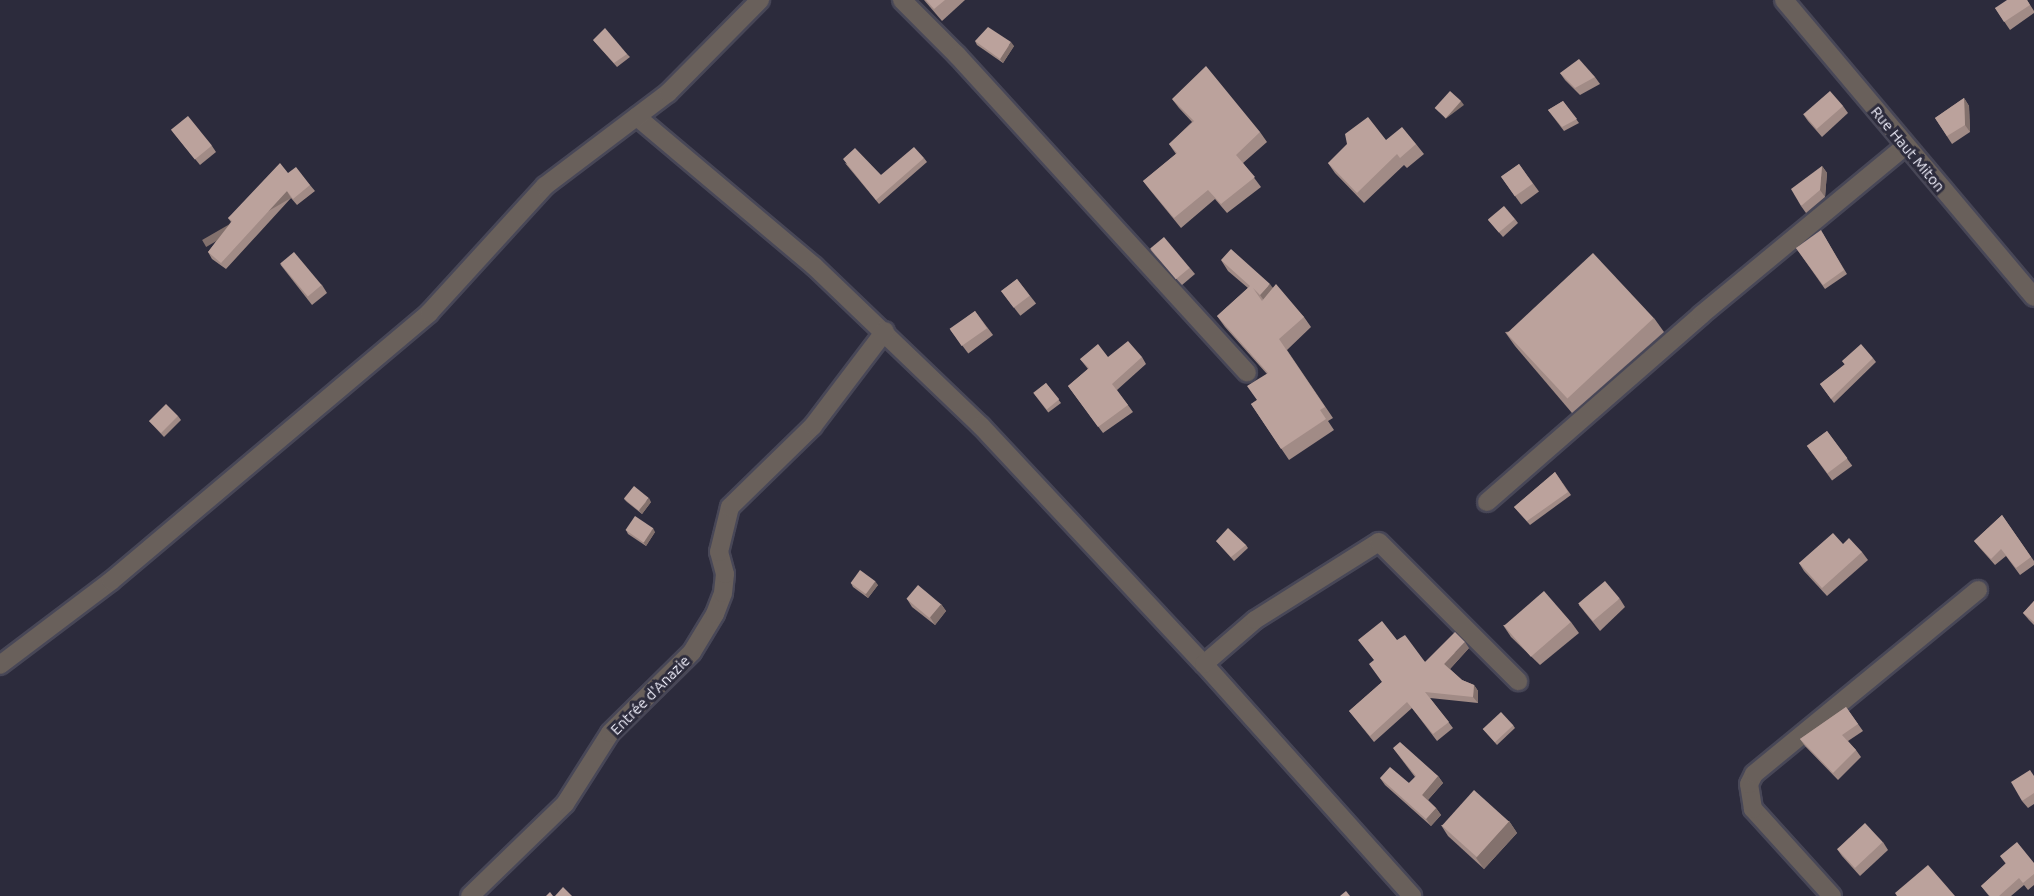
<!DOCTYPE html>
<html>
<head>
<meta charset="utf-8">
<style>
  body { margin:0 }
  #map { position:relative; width:2034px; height:896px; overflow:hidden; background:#2c2b3c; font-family:Ubuntu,sans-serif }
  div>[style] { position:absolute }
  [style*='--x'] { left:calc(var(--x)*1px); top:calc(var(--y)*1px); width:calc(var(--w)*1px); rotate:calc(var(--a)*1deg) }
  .roads { filter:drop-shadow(2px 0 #484757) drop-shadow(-2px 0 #484757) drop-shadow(0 2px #484757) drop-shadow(0 -2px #484757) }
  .street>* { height:18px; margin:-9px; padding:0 9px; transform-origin:9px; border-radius:9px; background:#69605b }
  .wall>* { inset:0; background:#a18b86; transform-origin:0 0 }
  .shaded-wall>* { inset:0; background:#83716d; transform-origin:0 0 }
  .building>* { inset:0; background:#bba29c; transform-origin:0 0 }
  span { translate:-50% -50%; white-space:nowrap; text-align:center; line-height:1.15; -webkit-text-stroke:6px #2c2b3c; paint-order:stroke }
  .street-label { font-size:15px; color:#f1f0fc }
</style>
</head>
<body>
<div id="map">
  <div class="roads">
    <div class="street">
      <i style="--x:902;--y:0;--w:78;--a:45"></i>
      <i style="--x:957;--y:55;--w:430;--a:47.6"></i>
      <i style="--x:1784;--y:0;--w:388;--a:49.9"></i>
      <i style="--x:637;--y:117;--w:231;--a:40.1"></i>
      <i style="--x:814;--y:266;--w:231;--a:43.8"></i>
      <i style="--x:981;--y:426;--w:326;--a:46.9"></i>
      <i style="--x:1204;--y:664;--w:312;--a:48.1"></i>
      <i style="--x:1487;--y:502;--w:284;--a:-41.1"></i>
      <i style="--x:1701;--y:315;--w:265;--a:-39.6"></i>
      <i style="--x:1204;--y:664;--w:67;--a:-40.8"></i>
      <i style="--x:1255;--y:620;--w:146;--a:-32.2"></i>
      <i style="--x:1379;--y:542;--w:197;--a:45"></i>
      <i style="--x:0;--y:665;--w:139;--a:-37.1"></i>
      <i style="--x:111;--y:581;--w:416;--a:-40.1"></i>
      <i style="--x:429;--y:313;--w:172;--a:-47.6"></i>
      <i style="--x:545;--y:186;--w:154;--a:-37.1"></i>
      <i style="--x:668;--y:93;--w:131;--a:-45.3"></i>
      <i style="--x:470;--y:896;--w:132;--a:-44.1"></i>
      <i style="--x:565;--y:804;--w:84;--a:-57.6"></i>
      <i style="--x:610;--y:733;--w:115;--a:-44.6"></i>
      <i style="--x:692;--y:652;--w:44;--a:-58.8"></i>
      <i style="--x:715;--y:614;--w:22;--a:-69"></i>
      <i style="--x:723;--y:593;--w:19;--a:-84"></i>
      <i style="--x:725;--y:574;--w:23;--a:-105"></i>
      <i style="--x:719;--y:552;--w:46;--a:-76.3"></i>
      <i style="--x:730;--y:507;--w:116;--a:-44.3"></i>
      <i style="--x:813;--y:426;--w:119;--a:-52.8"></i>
      <i style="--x:1832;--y:896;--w:118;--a:-132.2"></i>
      <i style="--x:1753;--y:809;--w:25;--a:-99"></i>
      <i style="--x:1749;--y:784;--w:11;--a:-63"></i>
      <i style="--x:1754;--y:774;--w:290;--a:-39.4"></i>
    </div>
  </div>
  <div class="wall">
    <i style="clip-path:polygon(924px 0,965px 0,942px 21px)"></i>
    <i style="clip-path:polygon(2027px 0,2034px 11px,2034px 13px,2010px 30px,1995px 8px)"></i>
    <i style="clip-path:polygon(593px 40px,627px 54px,630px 57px,617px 67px)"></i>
    <i style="clip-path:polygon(975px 41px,1014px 46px,1003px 63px,977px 45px)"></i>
    <i style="clip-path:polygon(1560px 73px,1595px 77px,1600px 84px,1580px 95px,1565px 80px)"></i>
    <i style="clip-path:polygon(1964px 98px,1969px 106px,1970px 132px,1952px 144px,1935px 118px)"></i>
    <i style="clip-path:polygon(1172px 99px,1260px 132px,1267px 142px,1243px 163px,1261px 187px,1227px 213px,1215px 199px,1181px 228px,1150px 190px,1143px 181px,1176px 154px,1169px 144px,1192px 122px,1179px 108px)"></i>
    <i style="clip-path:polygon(1563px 101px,1579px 123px,1564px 131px,1548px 110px)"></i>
    <i style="clip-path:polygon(1843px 106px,1848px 113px,1822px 137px,1808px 121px,1803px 114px)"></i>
    <i style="clip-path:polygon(173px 132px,212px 146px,216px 152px,200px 165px)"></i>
    <i style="clip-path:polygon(1386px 140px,1416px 144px,1424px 154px,1407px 168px,1404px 165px,1364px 203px,1335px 173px,1328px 163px)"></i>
    <i style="clip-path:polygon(924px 158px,927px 162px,879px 204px,845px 163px,881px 175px)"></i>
    <i style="left:1519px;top:164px;width:34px;height:22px;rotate:54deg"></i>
    <i style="clip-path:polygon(1822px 166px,1827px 173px,1825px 197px,1806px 213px,1801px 206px)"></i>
    <i style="clip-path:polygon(288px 173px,310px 185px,315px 191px,297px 205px,291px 198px,226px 269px,212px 259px,208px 252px,231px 222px,228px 218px)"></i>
    <i style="clip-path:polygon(1515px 219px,1518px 223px,1503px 237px,1488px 220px)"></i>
    <i style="clip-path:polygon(1823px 234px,1847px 274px,1825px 289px,1796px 248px)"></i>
    <i style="clip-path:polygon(1150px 249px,1190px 268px,1195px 274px,1182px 285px,1155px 255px)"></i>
    <i style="clip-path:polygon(1221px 260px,1273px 288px,1304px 317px,1311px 327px,1287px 350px,1333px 418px,1328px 421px,1334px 430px,1289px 460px,1251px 404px,1257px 400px,1267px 374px,1225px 327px,1217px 316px,1248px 288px,1228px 271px)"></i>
    <i style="clip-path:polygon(280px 264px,322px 285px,327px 293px,312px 305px)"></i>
    <i style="left:1017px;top:279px;width:31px;height:20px;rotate:52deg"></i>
    <i style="left:975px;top:311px;width:30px;height:31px;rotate:53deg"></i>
    <i style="clip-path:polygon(1654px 318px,1664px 332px,1572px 413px,1515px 346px,1505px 332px)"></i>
    <i style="clip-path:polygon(1108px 357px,1142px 357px,1146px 364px,1117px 390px,1133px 412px,1103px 433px,1068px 386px,1088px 369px,1080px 359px)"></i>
    <i style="clip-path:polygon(1873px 358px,1876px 362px,1834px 403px,1820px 384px,1845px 365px,1842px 361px)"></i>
    <i style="left:1046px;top:383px;width:25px;height:16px;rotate:53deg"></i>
    <i style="clip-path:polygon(178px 416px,181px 420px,164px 437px,149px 421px)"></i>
    <i style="left:1827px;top:431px;width:43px;height:25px;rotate:54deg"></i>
    <i style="clip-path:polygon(1555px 472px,1571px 495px,1530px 525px,1514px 507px)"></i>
    <i style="clip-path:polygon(624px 499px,651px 502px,642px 514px,627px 502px)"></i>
    <i style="clip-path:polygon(2002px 515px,2034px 561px,2034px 565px,2020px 575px,2006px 556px,1995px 565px,1979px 547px,1974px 541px)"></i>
    <i style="clip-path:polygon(626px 530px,655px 532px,646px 546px,628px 534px)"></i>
    <i style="clip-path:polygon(1216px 541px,1246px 545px,1248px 548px,1234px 561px)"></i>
    <i style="clip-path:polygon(1843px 544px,1862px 552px,1868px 560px,1827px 596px,1804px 571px,1799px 563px)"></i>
    <i style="clip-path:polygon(851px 583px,878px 585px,868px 598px,853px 587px)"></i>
    <i style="clip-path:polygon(907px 599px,941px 604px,946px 611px,935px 625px,912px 607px)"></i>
    <i style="clip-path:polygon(1620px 599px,1625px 607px,1600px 631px,1579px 605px)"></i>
    <i style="clip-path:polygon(2034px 601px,2034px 625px,2029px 620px,2023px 613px)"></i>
    <i style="clip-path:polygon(1571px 622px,1579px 633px,1540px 665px,1511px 637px,1503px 625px)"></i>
    <i style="clip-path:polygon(1397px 640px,1425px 662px,1469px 648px,1450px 669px,1462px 680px,1474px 685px,1478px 691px,1478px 703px,1430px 698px,1453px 728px,1437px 741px,1412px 708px,1374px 742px,1349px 711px,1382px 682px)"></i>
    <i style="clip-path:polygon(1846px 707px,1863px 731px,1848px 741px,1856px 750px,1861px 757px,1838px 780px,1805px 746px,1800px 739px)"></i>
    <i style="clip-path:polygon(1513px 725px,1515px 728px,1497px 745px,1483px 729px)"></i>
    <i style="clip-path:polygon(1393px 748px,1438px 776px,1443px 783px,1428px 800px,1436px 808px,1441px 815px,1431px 826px,1385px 785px,1380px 778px,1409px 783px,1415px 777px)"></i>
    <i style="clip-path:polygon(2034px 776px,2034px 804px,2028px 808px,2022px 801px)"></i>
    <i style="clip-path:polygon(1509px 821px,1517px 833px,1484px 869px,1448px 836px,1441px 825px)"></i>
    <i style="clip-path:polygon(1883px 842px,1888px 850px,1860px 876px,1842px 856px,1837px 849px)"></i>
    <i style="clip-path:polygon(2000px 856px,2034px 863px,2034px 885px,2028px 890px,2024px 885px,2011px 896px,1989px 896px,1981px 886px,2006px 864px)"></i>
  </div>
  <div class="shaded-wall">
    <i style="clip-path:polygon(1011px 42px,1014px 46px,1003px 63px,1000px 59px)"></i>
    <i style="clip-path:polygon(1964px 98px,1969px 106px,1970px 132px,1965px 125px)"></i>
    <i style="left:1461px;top:101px;width:5px;height:23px;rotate:53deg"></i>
    <i style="clip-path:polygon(1822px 166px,1827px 173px,1825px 197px,1820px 190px)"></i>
    <i style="left:287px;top:191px;width:8px;height:98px;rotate:60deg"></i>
    <i style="clip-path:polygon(1270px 284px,1278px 295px,1268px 306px,1260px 295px)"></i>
    <i style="clip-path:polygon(649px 498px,651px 502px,642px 514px,639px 510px)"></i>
    <i style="clip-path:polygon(653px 528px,655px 532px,646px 546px,643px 542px)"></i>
    <i style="clip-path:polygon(875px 581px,878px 585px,868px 598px,865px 594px)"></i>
    <i style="clip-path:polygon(941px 604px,946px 611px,935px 625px,930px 617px)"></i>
    <i style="clip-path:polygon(1465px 642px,1469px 648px,1449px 670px,1444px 664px)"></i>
    <i style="clip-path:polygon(1474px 685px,1478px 691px,1478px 703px,1473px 697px)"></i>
    <i style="clip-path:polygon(1438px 776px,1443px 783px,1426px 802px,1422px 795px)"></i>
    <i style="clip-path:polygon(1436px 808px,1441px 815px,1431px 826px,1426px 819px)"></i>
    <i style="clip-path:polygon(1509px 821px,1517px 833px,1484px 869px,1476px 858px)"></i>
  </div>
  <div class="building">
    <i style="clip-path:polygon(926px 0,945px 0,934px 9px)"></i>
    <i style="clip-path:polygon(2007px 0,2027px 0,2030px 5px,2004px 22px,1995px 8px)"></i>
    <i style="clip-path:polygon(988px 27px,1011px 42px,1000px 59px,975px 41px)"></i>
    <i style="clip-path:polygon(605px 28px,627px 54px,614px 63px,593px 40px)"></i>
    <i style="clip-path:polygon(1579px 59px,1595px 77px,1575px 88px,1560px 73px)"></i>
    <i style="clip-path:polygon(1206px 66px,1260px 132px,1236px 155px,1255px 177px,1221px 204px,1208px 190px,1174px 218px,1143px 181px,1177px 153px,1169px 144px,1194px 121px,1172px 99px)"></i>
    <i style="left:1450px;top:91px;width:15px;height:23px;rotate:42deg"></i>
    <i style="left:1830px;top:91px;width:20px;height:35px;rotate:49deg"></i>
    <i style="clip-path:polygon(1964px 98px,1965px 125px,1947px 136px,1935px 118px)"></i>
    <i style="clip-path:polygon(1563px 101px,1577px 119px,1562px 127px,1548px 110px)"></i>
    <i style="left:188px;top:116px;width:38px;height:22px;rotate:51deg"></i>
    <i style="clip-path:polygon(1368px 117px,1386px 140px,1402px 127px,1416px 144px,1400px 158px,1397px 154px,1357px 193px,1328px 163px,1347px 144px,1345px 134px)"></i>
    <i style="clip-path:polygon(914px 147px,924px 158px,876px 200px,843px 159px,855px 148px,881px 175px)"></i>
    <i style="clip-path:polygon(280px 163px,288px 173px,296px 167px,310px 185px,293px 199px,287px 191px,221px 263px,208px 252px,232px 221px,228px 218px)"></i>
    <i style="left:1519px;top:164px;width:24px;height:22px;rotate:55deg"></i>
    <i style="clip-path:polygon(1822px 166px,1820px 190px,1801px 206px,1791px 189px)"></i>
    <i style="left:1504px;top:206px;width:17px;height:21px;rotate:50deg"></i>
    <i style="clip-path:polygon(1821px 230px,1844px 270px,1823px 285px,1796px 248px)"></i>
    <i style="left:1164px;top:237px;width:40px;height:18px;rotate:50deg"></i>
    <i style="clip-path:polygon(1231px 249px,1270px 284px,1260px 295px,1253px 288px,1262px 301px,1276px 284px,1304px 317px,1279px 339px,1325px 407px,1320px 410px,1326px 419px,1281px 449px,1251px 404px,1257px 400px,1247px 386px,1268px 373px,1217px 316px,1250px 286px,1221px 260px)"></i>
    <i style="left:294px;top:252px;width:43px;height:18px;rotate:50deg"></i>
    <i style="left:1593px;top:253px;width:89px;height:118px;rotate:47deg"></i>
    <i style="left:1017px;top:279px;width:21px;height:20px;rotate:53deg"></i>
    <i style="left:975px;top:311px;width:21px;height:31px;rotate:55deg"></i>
    <i style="clip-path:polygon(1128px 341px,1142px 357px,1112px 384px,1128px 405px,1098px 427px,1068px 386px,1089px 368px,1080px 359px,1098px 344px,1108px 357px)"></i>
    <i style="clip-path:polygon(1861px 344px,1873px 358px,1831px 399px,1820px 384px,1845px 364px,1842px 361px)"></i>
    <i style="left:1046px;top:383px;width:21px;height:16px;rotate:51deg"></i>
    <i style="left:166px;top:404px;width:17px;height:24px;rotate:45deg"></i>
    <i style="left:1827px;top:431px;width:34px;height:25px;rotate:53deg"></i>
    <i style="clip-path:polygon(1555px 472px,1568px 492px,1527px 521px,1514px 507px)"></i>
    <i style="left:634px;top:486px;width:19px;height:16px;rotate:39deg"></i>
    <i style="clip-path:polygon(2002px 515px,2031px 557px,2016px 568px,2001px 549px,1991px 559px,1974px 541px)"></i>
    <i style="left:635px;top:516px;width:22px;height:17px;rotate:34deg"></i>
    <i style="clip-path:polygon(1228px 528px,1246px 545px,1231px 557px,1216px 541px)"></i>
    <i style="clip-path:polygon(1833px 533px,1843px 544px,1849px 538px,1862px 552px,1822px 588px,1799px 563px)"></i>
    <i style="left:860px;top:570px;width:19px;height:16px;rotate:36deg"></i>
    <i style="left:1605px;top:581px;width:23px;height:35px;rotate:50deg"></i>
    <i style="left:918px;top:585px;width:30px;height:18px;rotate:40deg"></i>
    <i style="left:1544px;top:591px;width:41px;height:53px;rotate:49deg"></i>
    <i style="clip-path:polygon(2034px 601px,2034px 622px,2023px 613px)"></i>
    <i style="clip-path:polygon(1382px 621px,1397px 640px,1405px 635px,1425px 662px,1455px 632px,1465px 642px,1444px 664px,1462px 680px,1474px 685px,1473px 697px,1425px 692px,1449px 722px,1433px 734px,1407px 702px,1370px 736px,1349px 711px,1382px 682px,1369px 664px,1374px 660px,1358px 640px)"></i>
    <i style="clip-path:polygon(1846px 707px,1858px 724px,1842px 735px,1856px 750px,1833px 773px,1800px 739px)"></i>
    <i style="left:1501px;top:712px;width:18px;height:25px;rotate:47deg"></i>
    <i style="clip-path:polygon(1400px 742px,1438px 776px,1422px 795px,1436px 808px,1426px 819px,1380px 778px,1390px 767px,1409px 783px,1416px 776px,1393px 748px)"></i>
    <i style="clip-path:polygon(2030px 770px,2034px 776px,2034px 793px,2022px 801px,2011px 782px)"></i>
    <i style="left:1474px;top:790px;width:47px;height:48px;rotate:42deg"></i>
    <i style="left:1865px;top:823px;width:26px;height:38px;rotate:47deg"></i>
    <i style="clip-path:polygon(2017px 842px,2034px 863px,2034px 874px,2023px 883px,2019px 878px,1999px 896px,1990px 896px,1981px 886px,2006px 863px,2000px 856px)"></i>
    <i style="clip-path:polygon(1928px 865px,1955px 896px,1897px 896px,1895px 893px)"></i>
    <i style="clip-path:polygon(563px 887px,572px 896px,555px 896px)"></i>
    <i style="clip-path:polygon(1346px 891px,1350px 896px,1340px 896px)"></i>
    <i style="clip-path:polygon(550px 892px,553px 896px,546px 896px)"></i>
  </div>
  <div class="street-label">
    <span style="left:1908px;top:149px;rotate:50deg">Rue Haut Miton</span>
    <span style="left:650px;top:695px;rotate:-45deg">Entrée d'Anazie</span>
  </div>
</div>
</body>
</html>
